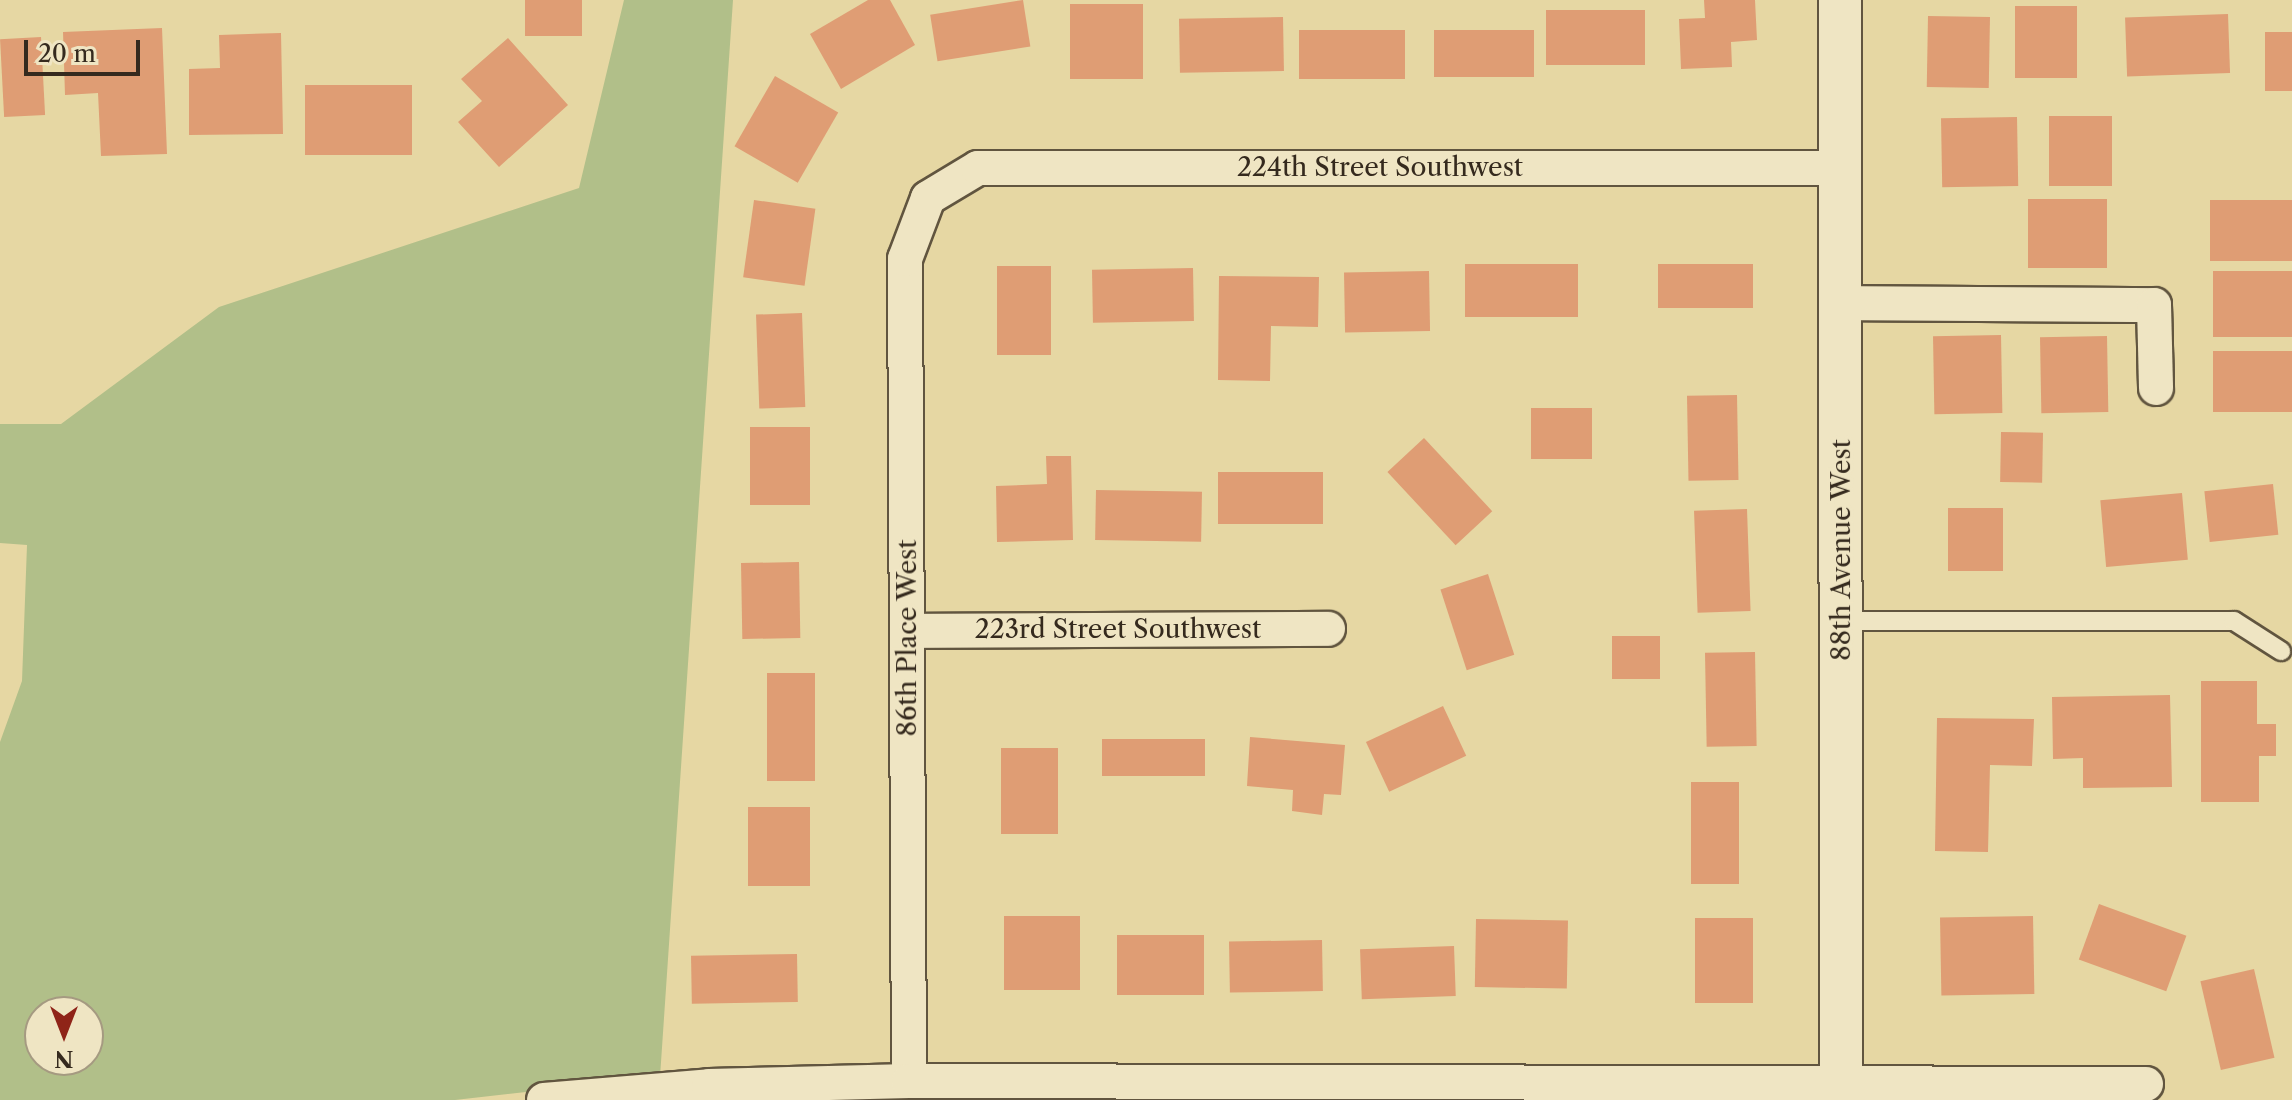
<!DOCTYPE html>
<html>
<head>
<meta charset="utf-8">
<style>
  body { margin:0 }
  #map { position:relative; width:2292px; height:1100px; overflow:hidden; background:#e6d7a3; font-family:"Libre Caslon Text",serif }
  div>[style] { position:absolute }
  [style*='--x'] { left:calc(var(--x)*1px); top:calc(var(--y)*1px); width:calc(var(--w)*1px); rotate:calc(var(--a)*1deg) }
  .green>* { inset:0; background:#b1bf89 }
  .building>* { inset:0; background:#df9d74; transform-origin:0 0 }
  .roads { filter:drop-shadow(2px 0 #61553f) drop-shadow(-2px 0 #61553f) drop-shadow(0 2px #61553f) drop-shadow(0 -2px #61553f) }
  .service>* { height:18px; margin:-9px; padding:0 9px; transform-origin:9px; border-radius:9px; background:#efe5c3 }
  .minor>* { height:34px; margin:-17px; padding:0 17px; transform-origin:17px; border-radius:17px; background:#efe5c3 }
  .tertiary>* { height:42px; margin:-21px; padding:0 21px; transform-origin:21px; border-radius:21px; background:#efe5c3 }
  span { translate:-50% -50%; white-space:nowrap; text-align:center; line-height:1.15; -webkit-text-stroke:6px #efe5c3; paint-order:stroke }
  .street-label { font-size:26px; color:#352a1e }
  .north { position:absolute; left:24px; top:996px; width:80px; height:80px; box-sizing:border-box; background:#efe5c3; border:2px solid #a59a81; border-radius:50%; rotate:180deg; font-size:22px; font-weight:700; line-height:32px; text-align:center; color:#352a1e }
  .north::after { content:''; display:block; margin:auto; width:28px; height:36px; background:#8f2418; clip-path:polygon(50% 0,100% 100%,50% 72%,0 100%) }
  .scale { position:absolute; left:24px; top:40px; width:116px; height:36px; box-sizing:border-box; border:4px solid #352a1e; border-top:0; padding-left:10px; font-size:24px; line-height:28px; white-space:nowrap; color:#352a1e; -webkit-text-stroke:6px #efe5c3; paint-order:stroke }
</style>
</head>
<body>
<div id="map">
  <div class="green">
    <i style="clip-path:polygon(evenodd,624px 0,733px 0,660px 1077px,455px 1100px,0 1100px,0 742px,22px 681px,27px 545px,0 543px,0 424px,61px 424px,219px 307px,579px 188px,624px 0,40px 1012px,88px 1012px,88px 1060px,40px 1060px,40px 1012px)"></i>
  </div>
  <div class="building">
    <i style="left:525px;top:0;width:57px;height:36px"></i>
    <i style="clip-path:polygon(868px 0,890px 0,915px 45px,841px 89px,810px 34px)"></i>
    <i style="left:1023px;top:0;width:47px;height:94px;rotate:81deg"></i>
    <i style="clip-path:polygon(1704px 0,1755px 0,1757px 40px,1731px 42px,1732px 67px,1681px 69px,1679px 19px,1705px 18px)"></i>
    <i style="left:1070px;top:4px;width:73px;height:75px"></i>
    <i style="left:2015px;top:6px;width:62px;height:72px"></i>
    <i style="left:1546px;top:10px;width:99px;height:55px"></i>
    <i style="left:2228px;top:14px;width:59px;height:103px;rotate:88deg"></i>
    <i style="left:1928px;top:16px;width:62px;height:71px;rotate:1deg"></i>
    <i style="left:1283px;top:17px;width:54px;height:104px;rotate:89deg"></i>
    <i style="clip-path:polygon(162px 28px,167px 154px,101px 156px,98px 93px,65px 95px,63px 32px)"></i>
    <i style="left:1299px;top:30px;width:106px;height:49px"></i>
    <i style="left:1434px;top:30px;width:100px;height:47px"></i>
    <i style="left:2265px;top:32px;width:27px;height:59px"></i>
    <i style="clip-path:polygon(281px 33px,283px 134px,189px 135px,189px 69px,220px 68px,219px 35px)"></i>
    <i style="left:41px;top:37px;width:78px;height:41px;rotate:87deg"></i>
    <i style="clip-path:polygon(508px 38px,568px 105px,499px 167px,458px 122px,482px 101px,461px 79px)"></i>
    <i style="left:775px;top:76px;width:73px;height:81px;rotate:30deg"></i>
    <i style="left:305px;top:85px;width:107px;height:70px"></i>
    <i style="left:2049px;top:116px;width:63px;height:70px"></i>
    <i style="left:2017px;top:117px;width:69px;height:76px;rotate:89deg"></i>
    <i style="left:2028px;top:199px;width:79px;height:69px"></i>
    <i style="left:754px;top:200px;width:62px;height:78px;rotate:8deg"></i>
    <i style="left:2210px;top:200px;width:82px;height:61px"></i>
    <i style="left:1578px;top:264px;width:53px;height:113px;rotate:90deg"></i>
    <i style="left:1753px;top:264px;width:44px;height:95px;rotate:90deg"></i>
    <i style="left:997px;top:266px;width:54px;height:89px"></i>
    <i style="left:1193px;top:268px;width:53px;height:101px;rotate:89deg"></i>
    <i style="left:1429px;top:271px;width:60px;height:85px;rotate:89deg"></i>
    <i style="left:2292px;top:271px;width:66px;height:79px;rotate:90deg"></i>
    <i style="clip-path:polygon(1219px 276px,1319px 277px,1318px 327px,1271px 326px,1270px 381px,1218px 380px)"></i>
    <i style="left:802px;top:313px;width:94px;height:46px;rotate:88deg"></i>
    <i style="left:2001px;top:335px;width:78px;height:68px;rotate:89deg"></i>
    <i style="left:2107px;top:336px;width:76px;height:67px;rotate:89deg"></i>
    <i style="left:2213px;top:351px;width:79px;height:61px"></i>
    <i style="left:1737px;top:395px;width:85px;height:50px;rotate:89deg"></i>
    <i style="left:1531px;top:408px;width:61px;height:51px"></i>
    <i style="left:750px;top:427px;width:60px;height:78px"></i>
    <i style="left:2001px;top:432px;width:42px;height:50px;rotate:1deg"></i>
    <i style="left:1424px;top:438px;width:100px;height:50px;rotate:47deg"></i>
    <i style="clip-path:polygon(1046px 456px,1071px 456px,1073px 540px,997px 542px,996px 486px,1047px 484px)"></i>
    <i style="left:1218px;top:472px;width:105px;height:52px"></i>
    <i style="left:2273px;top:484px;width:51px;height:69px;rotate:84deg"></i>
    <i style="left:1096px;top:490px;width:106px;height:50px;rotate:1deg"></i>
    <i style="left:2182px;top:493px;width:67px;height:82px;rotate:85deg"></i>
    <i style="left:1948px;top:508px;width:55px;height:63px"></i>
    <i style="left:1747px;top:509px;width:102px;height:53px;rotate:88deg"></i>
    <i style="left:799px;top:562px;width:76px;height:58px;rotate:89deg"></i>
    <i style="left:1488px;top:574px;width:85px;height:50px;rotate:72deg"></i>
    <i style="left:1612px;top:636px;width:48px;height:43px"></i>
    <i style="left:1755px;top:652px;width:94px;height:50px;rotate:89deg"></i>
    <i style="left:767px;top:673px;width:48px;height:108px"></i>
    <i style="clip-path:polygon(2201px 681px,2257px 681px,2257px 724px,2276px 724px,2276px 756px,2259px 756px,2259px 802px,2201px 802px)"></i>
    <i style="clip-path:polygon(2170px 695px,2172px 787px,2083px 788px,2083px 758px,2053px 759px,2052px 697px)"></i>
    <i style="left:1443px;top:706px;width:55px;height:85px;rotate:65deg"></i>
    <i style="clip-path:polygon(1937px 718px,2034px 719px,2032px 766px,1990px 765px,1988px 852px,1935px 851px)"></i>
    <i style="clip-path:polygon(1250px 737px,1345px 745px,1341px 795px,1324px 794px,1322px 815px,1292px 811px,1293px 790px,1247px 786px)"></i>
    <i style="left:1205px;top:739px;width:37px;height:103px;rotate:90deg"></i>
    <i style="left:1001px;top:748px;width:57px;height:86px"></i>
    <i style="left:1691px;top:782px;width:48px;height:102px"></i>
    <i style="left:748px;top:807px;width:62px;height:79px"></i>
    <i style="left:2099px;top:904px;width:93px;height:59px;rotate:20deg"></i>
    <i style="left:1004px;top:916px;width:76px;height:74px"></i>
    <i style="left:2033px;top:916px;width:78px;height:93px;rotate:89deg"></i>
    <i style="left:1695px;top:918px;width:58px;height:85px"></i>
    <i style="left:1476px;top:919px;width:92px;height:68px;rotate:1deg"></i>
    <i style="left:1117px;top:935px;width:87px;height:60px"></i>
    <i style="left:1322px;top:940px;width:51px;height:93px;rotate:89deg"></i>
    <i style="left:1454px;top:946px;width:50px;height:94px;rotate:88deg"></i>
    <i style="left:797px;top:954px;width:48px;height:106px;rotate:89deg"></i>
    <i style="left:2254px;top:969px;width:91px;height:55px;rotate:77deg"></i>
  </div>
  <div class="roads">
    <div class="service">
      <i style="--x:1842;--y:621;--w:392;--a:0"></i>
      <i style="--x:2234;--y:621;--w:56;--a:32.6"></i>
    </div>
    <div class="minor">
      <i style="--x:1842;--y:303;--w:312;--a:0.4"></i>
      <i style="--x:2154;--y:305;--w:83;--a:88.6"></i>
      <i style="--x:909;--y:631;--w:419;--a:-0.3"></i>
      <i style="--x:909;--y:1081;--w:822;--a:-90.28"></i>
      <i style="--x:905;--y:259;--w:65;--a:-69.3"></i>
      <i style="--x:928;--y:198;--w:58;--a:-31"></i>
      <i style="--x:978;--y:168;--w:862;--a:0"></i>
      <i style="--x:544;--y:1100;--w:166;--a:-4.8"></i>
      <i style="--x:709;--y:1086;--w:200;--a:-1.4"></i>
      <i style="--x:909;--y:1081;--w:1237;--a:0.14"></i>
    </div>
    <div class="tertiary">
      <i style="--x:1840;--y:0;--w:1100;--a:89.95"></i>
    </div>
  </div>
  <div class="street-label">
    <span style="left:1380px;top:168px">224th Street Southwest</span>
    <span style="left:1842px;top:550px;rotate:-90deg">88th Avenue West</span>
    <span style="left:1118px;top:630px">223rd Street Southwest</span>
    <span style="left:908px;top:638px;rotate:-90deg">86th Place West</span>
  </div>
  <div class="north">N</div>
  <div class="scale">20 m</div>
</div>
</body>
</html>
